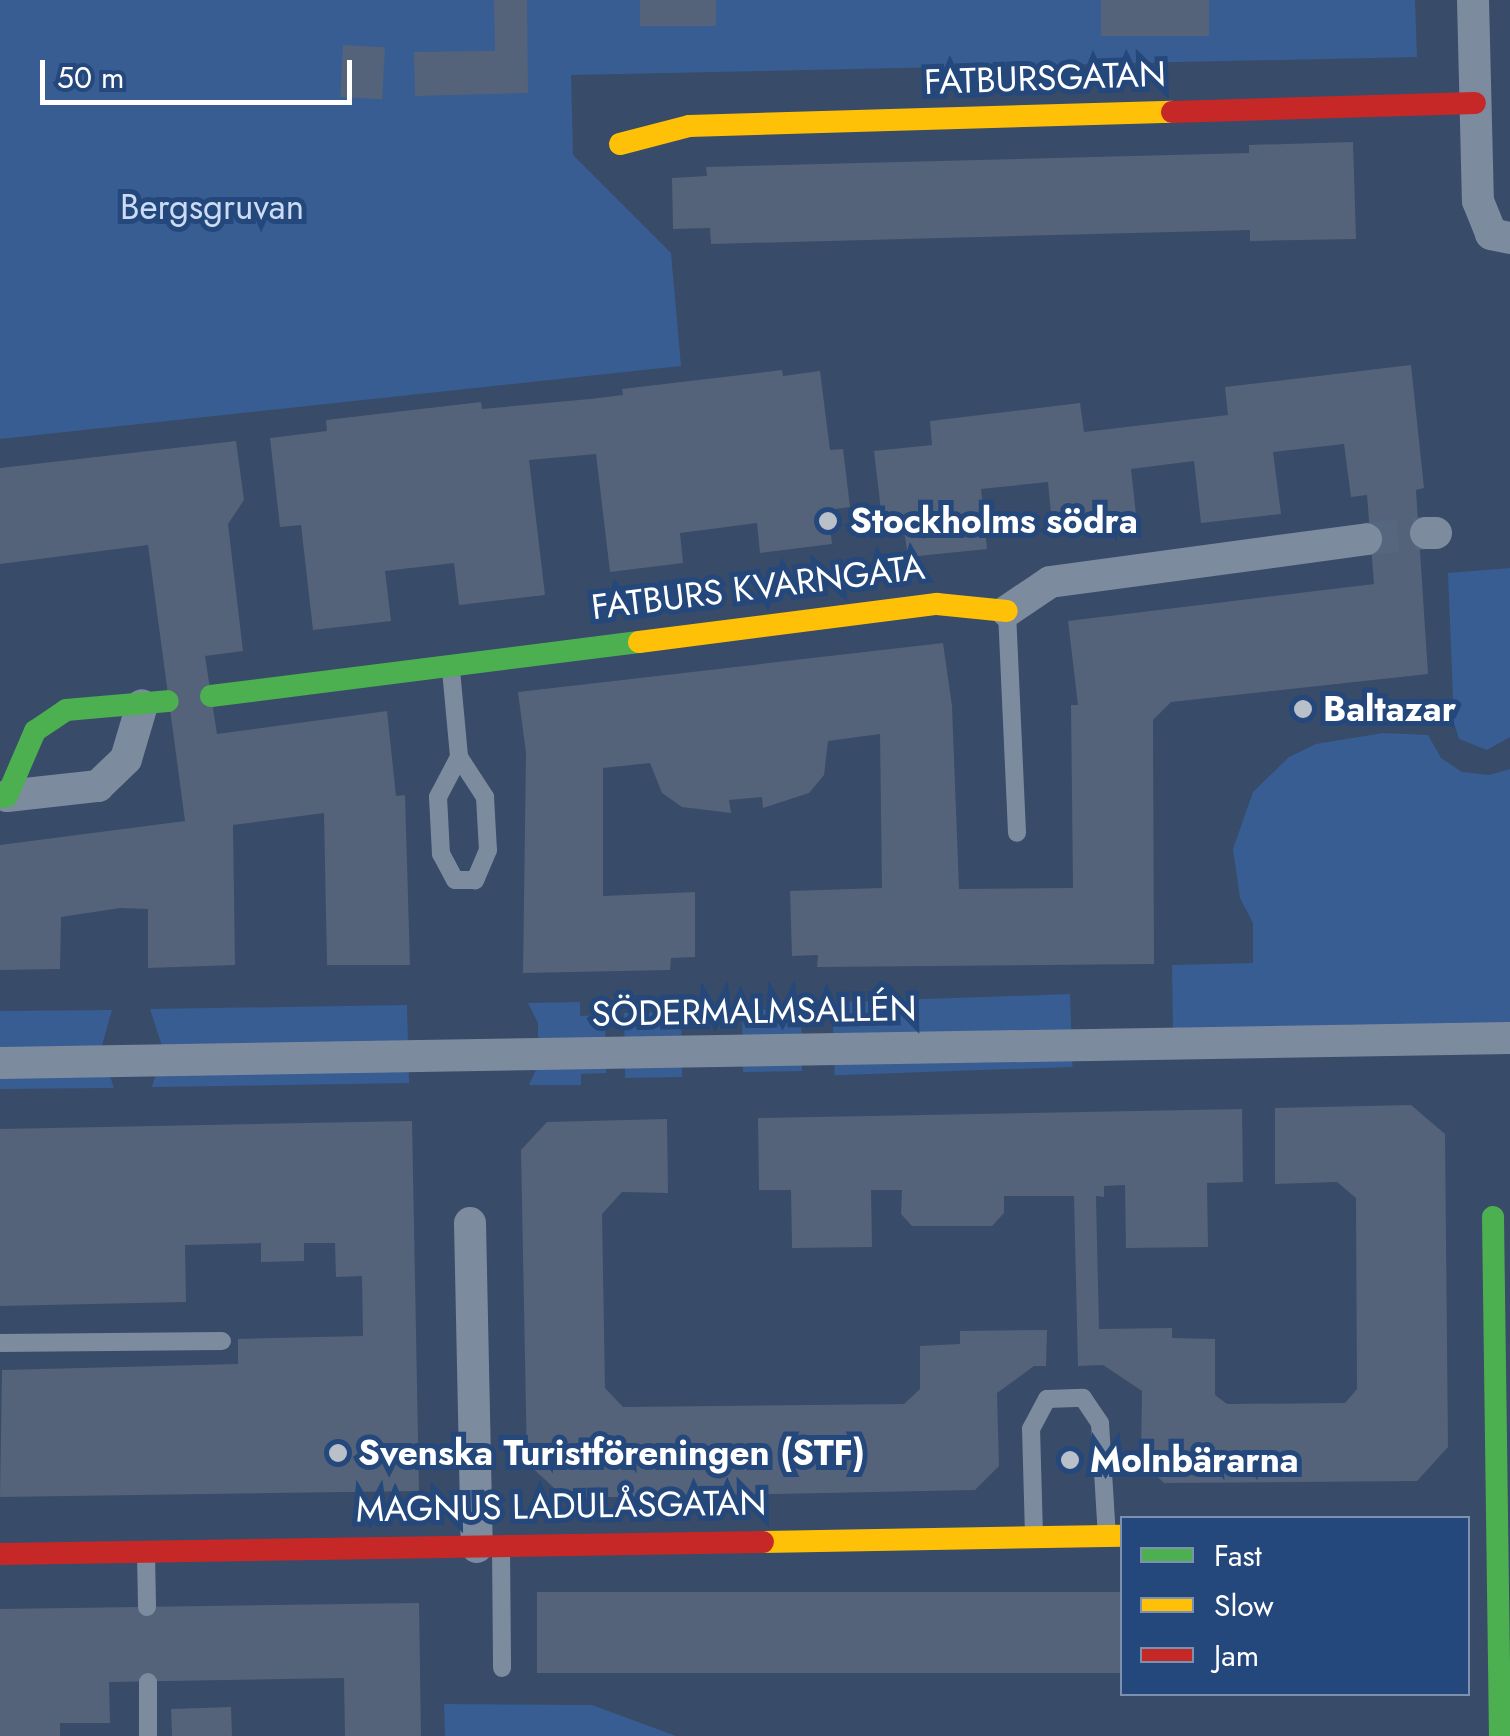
<!DOCTYPE html>
<html>
<head>
<meta charset="utf-8">
<style>
  body { margin:0 }
  #map { position:relative; width:1510px; height:1736px; overflow:hidden; background:#384b68; font-family:Jost,sans-serif }
  div>[style] { position:absolute }
  [style*='--x'] { left:calc(var(--x)*1px); top:calc(var(--y)*1px); width:calc(var(--w)*1px); rotate:calc(var(--a)*1deg) }
  .green>* { inset:0; background:#385d92; transform-origin:0 0 }
  .building>* { inset:0; background:#54637a; transform-origin:0 0 }
  .street-tunnel>* { height:32px; margin-top:-16px; transform-origin:0; background:repeating-linear-gradient(90deg,#56667f 0 32px,transparent 0 48px) }
  .lane>* { height:18px; margin:-9px; padding:0 9px; transform-origin:9px; border-radius:9px; background:#7d8b9f }
  .street>* { height:32px; margin:-16px; padding:0 16px; transform-origin:16px; border-radius:16px; background:#7d8b9f }
  .fast>* { height:22px; margin:-11px; padding:0 11px; transform-origin:11px; border-radius:11px; background:#4caf50 }
  .slow>* { height:22px; margin:-11px; padding:0 11px; transform-origin:11px; border-radius:11px; background:#ffc107 }
  .jam>* { height:22px; margin:-11px; padding:0 11px; transform-origin:11px; border-radius:11px; background:#c62828 }
  .dots>* { width:28px; height:28px; translate:-50% -50%; box-sizing:border-box; border:5px solid #24477c; border-radius:50% }
  span { translate:-50% -50%; white-space:nowrap; text-align:center; line-height:1.15; -webkit-text-stroke:10px #24477c; paint-order:stroke }
  .street-label { font-size:35px; color:#fff }
  .park-label { font-size:35px; color:#cbdcf4 }
  .poi-label { font-size:35px; color:#fff; font-weight:700 }
  .left { translate:0 -50%; text-align:left }
  .legend { position:absolute; left:1120px; top:1516px; width:350px; height:180px; box-sizing:border-box; background:#24477c; border:2px solid #7c91b0; margin:0; padding:12px 18px; list-style:none; font-size:30px; color:#fff }
  .legend li { display:flex; align-items:center; gap:20px; height:50px }
  .legend b { width:50px; border:2px solid #7c91b0 }
  .scale { position:absolute; left:40px; top:60px; width:312px; height:45px; box-sizing:border-box; border:5px solid #fff; border-top:0; padding-left:12px; font-size:30px; line-height:35px; white-space:nowrap; color:#fff; -webkit-text-stroke:8px #24477c; paint-order:stroke }
</style>
</head>
<body>
<div id="map">
  <div class="green">
    <i style="clip-path:polygon(0 0,1415px 0,1417px 57px,571px 75px,573px 155px,671px 253px,681px 366px,0 439px)"></i>
    <i style="clip-path:polygon(1510px 568px,1510px 737px,1487px 750px,1459px 739px,1454px 723px,1448px 573px)"></i>
    <i style="clip-path:polygon(1383px 733px,1428px 735px,1441px 758px,1462px 772px,1489px 775px,1510px 769px,1510px 1025px,1173px 1030px,1172px 965px,1253px 963px,1253px 923px,1240px 898px,1233px 849px,1253px 792px,1289px 757px,1316px 744px)"></i>
    <i style="left:1070px;top:994px;width:73px;height:238px;rotate:88deg"></i>
    <i style="clip-path:polygon(580px 1002px,580px 1016px,605px 1015px,606px 1073px,581px 1074px,581px 1085px,529px 1085px,538px 1065px,538px 1023px,528px 1003px)"></i>
    <i style="clip-path:polygon(407px 1005px,409px 1083px,152px 1087px,163px 1049px,150px 1009px)"></i>
    <i style="left:801px;top:1009px;width:62px;height:59px;rotate:89deg"></i>
    <i style="clip-path:polygon(112px 1010px,101px 1049px,114px 1088px,0 1089px,0 1011px)"></i>
    <i style="left:681px;top:1012px;width:65px;height:57px;rotate:89deg"></i>
    <i style="clip-path:polygon(444px 1704px,592px 1705px,676px 1736px,445px 1736px)"></i>
  </div>
  <div class="building">
    <i style="clip-path:polygon(494px 0,527px 0,528px 93px,415px 96px,414px 52px,495px 51px)"></i>
    <i style="left:640px;top:0;width:76px;height:26px"></i>
    <i style="left:1101px;top:0;width:108px;height:36px"></i>
    <i style="left:343px;top:45px;width:42px;height:52px;rotate:3deg"></i>
    <i style="clip-path:polygon(1353px 142px,1356px 239px,1250px 241px,1250px 230px,711px 244px,710px 228px,673px 229px,672px 178px,707px 176px,706px 167px,1249px 153px,1249px 145px)"></i>
    <i style="clip-path:polygon(1411px 365px,1424px 488px,1416px 490px,1428px 674px,1171px 702px,1153px 720px,1154px 964px,817px 967px,818px 955px,792px 956px,790px 891px,882px 888px,880px 734px,828px 741px,824px 775px,809px 793px,763px 808px,762px 797px,729px 800px,731px 813px,682px 807px,662px 793px,650px 763px,603px 768px,603px 896px,695px 892px,695px 957px,671px 958px,670px 970px,523px 973px,526px 753px,518px 692px,943px 643px,952px 706px,959px 889px,1073px 888px,1071px 705px,1078px 705px,1068px 621px,1374px 584px,1367px 495px,1351px 497px,1344px 444px,1273px 452px,1281px 514px,1201px 523px,1194px 461px,1131px 469px,1137px 524px,1053px 534px,1048px 482px,981px 489px,987px 549px,908px 557px,902px 517px,882px 519px,874px 451px,932px 445px,930px 421px,1080px 403px,1084px 432px,1228px 415px,1225px 387px)"></i>
    <i style="clip-path:polygon(782px 370px,783px 376px,820px 371px,830px 450px,843px 449px,850px 507px,828px 510px,832px 544px,760px 553px,757px 523px,680px 533px,683px 563px,610px 572px,596px 454px,529px 460px,545px 595px,459px 605px,454px 563px,385px 571px,391px 621px,313px 630px,301px 525px,280px 527px,270px 438px,327px 431px,326px 420px,481px 402px,482px 409px,590px 399px,623px 395px,622px 389px)"></i>
    <i style="clip-path:polygon(236px 441px,244px 500px,228px 524px,243px 651px,205px 656px,217px 734px,387px 711px,396px 796px,405px 795px,410px 965px,327px 965px,324px 813px,233px 825px,235px 965px,148px 968px,148px 909px,120px 908px,61px 917px,60px 969px,0 970px,0 845px,185px 821px,148px 545px,0 564px,0 468px)"></i>
    <i style="clip-path:polygon(1411px 1105px,1445px 1134px,1448px 1447px,1417px 1481px,1164px 1483px,1141px 1460px,1142px 1391px,1103px 1365px,1078px 1366px,1074px 1196px,1004px 1196px,1004px 1213px,992px 1226px,912px 1226px,901px 1214px,902px 1190px,871px 1190px,872px 1247px,792px 1248px,791px 1190px,759px 1190px,758px 1118px,1242px 1109px,1243px 1182px,1207px 1183px,1208px 1247px,1126px 1248px,1125px 1185px,1104px 1186px,1104px 1197px,1096px 1196px,1099px 1329px,1172px 1328px,1172px 1338px,1215px 1339px,1215px 1395px,1227px 1404px,1345px 1403px,1357px 1389px,1356px 1198px,1337px 1182px,1275px 1184px,1275px 1108px)"></i>
    <i style="clip-path:polygon(667px 1119px,668px 1193px,622px 1192px,602px 1214px,605px 1388px,623px 1407px,904px 1404px,920px 1389px,920px 1346px,960px 1344px,960px 1331px,1047px 1330px,1046px 1366px,1034px 1366px,997px 1393px,999px 1466px,975px 1490px,565px 1498px,527px 1463px,521px 1150px,547px 1122px)"></i>
    <i style="clip-path:polygon(412px 1121px,419px 1491px,0 1497px,2px 1370px,238px 1364px,238px 1339px,363px 1336px,362px 1276px,336px 1277px,335px 1243px,304px 1243px,304px 1261px,261px 1262px,261px 1243px,185px 1245px,186px 1302px,0 1306px,0 1129px)"></i>
    <i style="left:1122px;top:1592px;width:81px;height:585px;rotate:90deg"></i>
    <i style="clip-path:polygon(419px 1603px,421px 1736px,345px 1736px,344px 1678px,109px 1682px,110px 1723px,60px 1723px,60px 1736px,0 1736px,0 1609px)"></i>
    <i style="left:231px;top:1707px;width:29px;height:60px;rotate:88deg"></i>
  </div>
  <div class="street-tunnel">
    <i style="--x:1366;--y:539;--w:60;--a:-5.7"></i>
  </div>
  <div class="lane">
    <i style="--x:1007;--y:612;--w:221;--a:87.4"></i>
    <i style="--x:451;--y:670;--w:87;--a:84.7"></i>
    <i style="--x:459;--y:757;--w:48;--a:57"></i>
    <i style="--x:485;--y:797;--w:53;--a:86.8"></i>
    <i style="--x:488;--y:850;--w:33;--a:113"></i>
    <i style="--x:475;--y:880;--w:20;--a:180"></i>
    <i style="--x:455;--y:880;--w:30;--a:-118"></i>
    <i style="--x:441;--y:854;--w:57;--a:-93"></i>
    <i style="--x:438;--y:797;--w:45;--a:-62.3"></i>
    <i style="--x:0;--y:1343;--w:222;--a:-0.5"></i>
    <i style="--x:1034;--y:1535;--w:106;--a:-91.6"></i>
    <i style="--x:1031;--y:1429;--w:34;--a:-62"></i>
    <i style="--x:1047;--y:1399;--w:36;--a:-2"></i>
    <i style="--x:1083;--y:1398;--w:30;--a:56"></i>
    <i style="--x:1100;--y:1423;--w:113;--a:86.5"></i>
    <i style="--x:501;--y:1547;--w:121;--a:89.5"></i>
    <i style="--x:146;--y:1554;--w:53;--a:88.9"></i>
    <i style="--x:148;--y:1682;--w:54;--a:90"></i>
  </div>
  <div class="street">
    <i style="--x:1473;--y:0;--w:201;--a:88.6"></i>
    <i style="--x:1478;--y:201;--w:35;--a:68"></i>
    <i style="--x:1491;--y:234;--w:19;--a:12"></i>
    <i style="--x:1426;--y:533;--w:10;--a:0"></i>
    <i style="--x:1007;--y:611;--w:52;--a:-34"></i>
    <i style="--x:1050;--y:582;--w:319;--a:-7.7"></i>
    <i style="--x:7;--y:796;--w:92;--a:-6.3"></i>
    <i style="--x:98;--y:786;--w:39;--a:-44"></i>
    <i style="--x:126;--y:759;--w:56;--a:-73.5"></i>
    <i style="--x:0;--y:1063;--w:1510;--a:-0.95"></i>
    <i style="--x:470;--y:1223;--w:324;--a:88.8"></i>
  </div>
  <div class="fast">
    <i style="--x:211;--y:696;--w:431;--a:-7.2"></i>
    <i style="--x:0;--y:797;--w:7;--a:-8"></i>
    <i style="--x:7;--y:796;--w:71;--a:-66.7"></i>
    <i style="--x:35;--y:731;--w:37;--a:-34"></i>
    <i style="--x:66;--y:710;--w:102;--a:-5"></i>
    <i style="--x:1493;--y:1217;--w:519;--a:89.23"></i>
  </div>
  <div class="slow">
    <i style="--x:620;--y:144;--w:71;--a:-14.6"></i>
    <i style="--x:689;--y:126;--w:483;--a:-1.7"></i>
    <i style="--x:639;--y:642;--w:300;--a:-7.3"></i>
    <i style="--x:937;--y:604;--w:70;--a:5.7"></i>
    <i style="--x:763;--y:1542;--w:359;--a:-1"></i>
  </div>
  <div class="jam">
    <i style="--x:1172;--y:112;--w:303;--a:-1.7"></i>
    <i style="--x:0;--y:1554;--w:763;--a:-0.9"></i>
  </div>
  <div class="dots">
    <i style="left:828px;top:521px;background:#b9c0ca"></i>
    <i style="left:1303px;top:709px;background:#b9c0ca"></i>
    <i style="left:338px;top:1453px;background:#b9c0ca"></i>
    <i style="left:1070px;top:1460px;background:#b9c0ca"></i>
  </div>
  <div class="street-label">
    <span style="left:1045px;top:78px;rotate:-2deg">FATBURSGATAN</span>
    <span style="left:758px;top:587px;rotate:-7deg">FATBURS KVARNGATA</span>
    <span style="left:754px;top:1011px;rotate:-1deg">SÖDERMALMSALLÉN</span>
    <span style="left:561px;top:1506px;rotate:-1deg">MAGNUS LADULÅSGATAN</span>
  </div>
  <div class="park-label">
    <span style="left:212px;top:207px">Bergsgruvan</span>
  </div>
  <div class="poi-label">
    <span class="left" style="left:850px;top:521px">Stockholms södra</span>
    <span class="left" style="left:1323px;top:709px">Baltazar</span>
    <span class="left" style="left:358px;top:1453px">Svenska Turistföreningen (STF)</span>
    <span class="left" style="left:1090px;top:1460px">Molnbärarna</span>
  </div>
  <ul class="legend">
  <li><b style="height:12px;background:#4caf50"></b>Fast</li>
  <li><b style="height:12px;background:#ffc107"></b>Slow</li>
  <li><b style="height:12px;background:#c62828"></b>Jam</li>
  </ul>
  <div class="scale">50 m</div>
</div>
</body>
</html>
